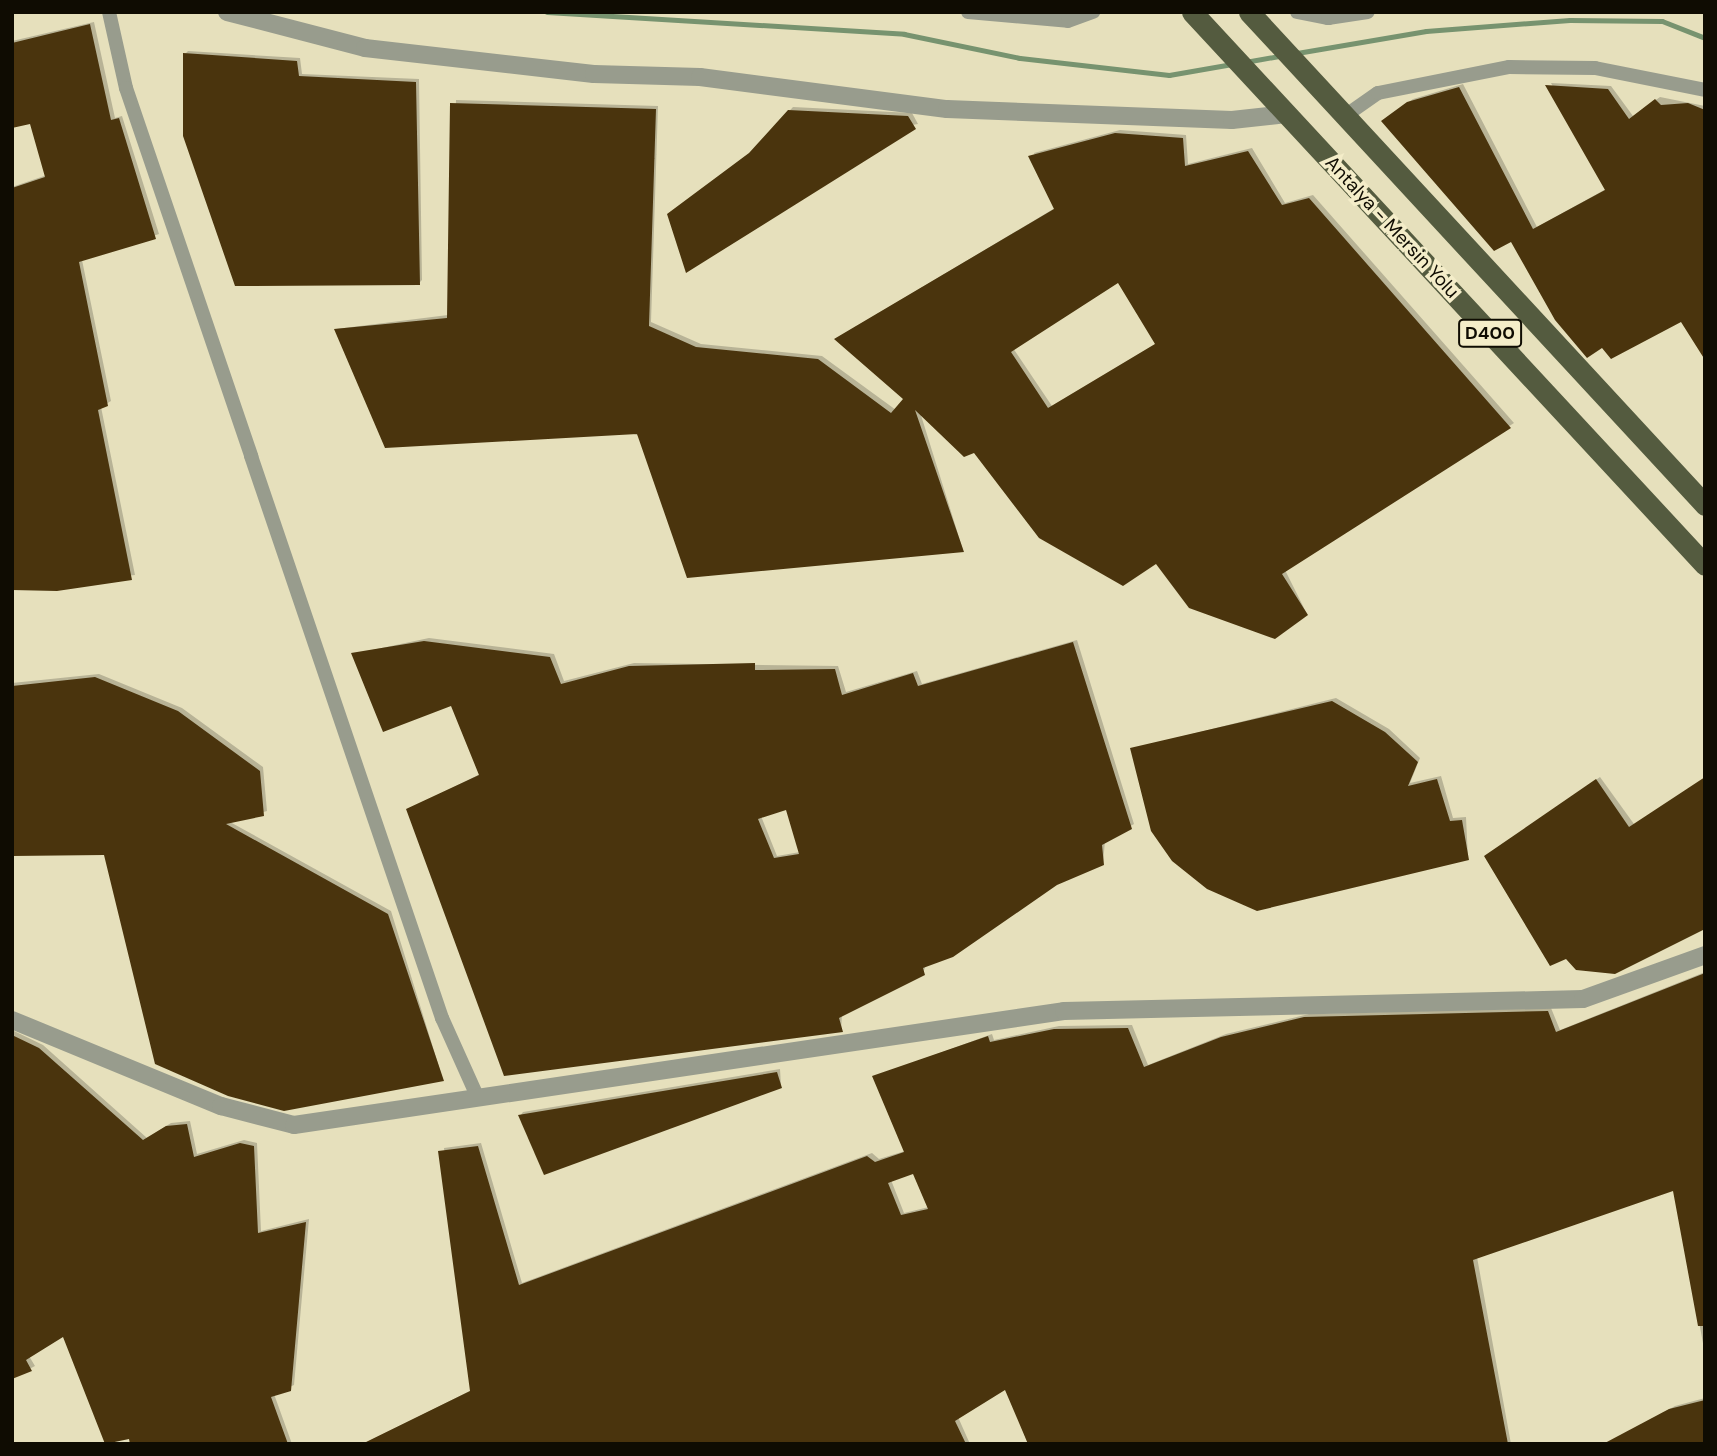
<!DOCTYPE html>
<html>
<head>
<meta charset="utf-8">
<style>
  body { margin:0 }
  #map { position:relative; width:1717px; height:1456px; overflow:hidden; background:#e6e0bc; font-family:"DM Sans",sans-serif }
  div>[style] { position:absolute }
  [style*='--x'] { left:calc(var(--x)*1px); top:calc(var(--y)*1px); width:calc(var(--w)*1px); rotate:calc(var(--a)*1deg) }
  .shadow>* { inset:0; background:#0003 }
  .stream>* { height:5px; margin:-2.5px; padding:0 2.5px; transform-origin:2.5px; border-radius:2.5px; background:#77936f }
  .building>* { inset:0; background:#4a340d }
  .minor>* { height:14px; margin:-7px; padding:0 7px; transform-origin:7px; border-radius:7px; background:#989c8d }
  .tertiary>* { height:18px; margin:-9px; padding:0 9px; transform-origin:9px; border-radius:9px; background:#989c8d }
  .trunk>* { height:21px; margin:-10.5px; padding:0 10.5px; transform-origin:10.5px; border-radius:10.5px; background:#545b3f }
  span { translate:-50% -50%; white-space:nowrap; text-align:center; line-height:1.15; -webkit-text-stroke:7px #f4edc9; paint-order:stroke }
  .shield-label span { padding:2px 5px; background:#f4edc9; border:2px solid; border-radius:5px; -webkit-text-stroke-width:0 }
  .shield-label { font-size:18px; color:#0f0c02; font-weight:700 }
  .street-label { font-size:19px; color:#0f0c02 }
  .frame { position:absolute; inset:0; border:14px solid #0f0c02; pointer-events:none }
</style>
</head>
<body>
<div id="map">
  <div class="shadow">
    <i style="clip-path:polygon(94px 22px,115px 118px,122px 116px,159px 234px,82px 260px,111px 401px,101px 407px,135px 575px,12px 588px,12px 187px,47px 175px,31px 122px,12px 126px,12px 41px)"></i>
    <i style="clip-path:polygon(188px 51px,300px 58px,302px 74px,419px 79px,422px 280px,419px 283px,185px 54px)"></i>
    <i style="clip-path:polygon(1551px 83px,1611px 86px,1633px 116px,1660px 97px,1705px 106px,1705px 357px,1682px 320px,1511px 240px,1386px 118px,1413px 99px,1463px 84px,1537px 227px,1606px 189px)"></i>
    <i style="clip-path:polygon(evenodd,456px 100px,658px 106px,651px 322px,701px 344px,822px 356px,896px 410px,905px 399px,837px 338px,1055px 208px,1034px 153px,1120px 130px,1186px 135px,1188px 164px,1252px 148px,1285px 203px,1313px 195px,1514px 423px,1285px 570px,1307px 614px,1157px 562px,920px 412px,963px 550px,336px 329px,448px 315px,456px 100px,1119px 280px,1157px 343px,1052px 406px,1013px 348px,1119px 280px)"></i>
    <i style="clip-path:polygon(793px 107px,912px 113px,918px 124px,753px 151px)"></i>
    <i style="clip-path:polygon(evenodd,429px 638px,554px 654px,564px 681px,634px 663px,838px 666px,846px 692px,917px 671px,922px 684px,1077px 640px,1134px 824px,1105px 841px,1103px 863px,1056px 884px,926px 965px,923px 973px,842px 1015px,841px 1031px,408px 810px,480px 774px,452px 704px,353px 654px,429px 638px,787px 808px,800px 852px,777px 856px,761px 816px,787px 808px)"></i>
    <i style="clip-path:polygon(99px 674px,182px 708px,263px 767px,267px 811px,230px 822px,391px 911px,443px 1080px,105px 853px,12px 854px,12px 683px)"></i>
    <i style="clip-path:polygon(1336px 698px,1389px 729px,1420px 758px,1410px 783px,1441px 776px,1453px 818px,1466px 817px,1468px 859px,1132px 749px)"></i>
    <i style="clip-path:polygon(1600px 777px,1634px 824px,1705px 927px,1490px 853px)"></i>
    <i style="clip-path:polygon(evenodd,1705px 972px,1705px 1354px,1674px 1188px,1477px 1257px,1511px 1444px,1028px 1444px,1006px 1388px,958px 1417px,970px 1444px,363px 1444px,472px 1390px,444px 1148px,481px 1143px,522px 1283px,872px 1153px,879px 1159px,905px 1151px,874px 1077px,992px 1034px,994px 1040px,1059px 1026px,1132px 1025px,1148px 1065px,1226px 1034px,1309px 1014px,1551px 1008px,1560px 1030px,1705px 972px,914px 1172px,929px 1207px,904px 1213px,891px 1180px,914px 1172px)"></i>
    <i style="clip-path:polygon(12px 1030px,43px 1045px,147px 1138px,171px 1123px,190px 1121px,197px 1154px,244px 1140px,257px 1143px,261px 1231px,309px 1219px,294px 1385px,274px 1394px,292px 1444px,167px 1444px,64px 1335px,29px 1356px,35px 1366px,12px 1378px)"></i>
    <i style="clip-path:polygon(780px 1069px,781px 1086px,520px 1116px,523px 1112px)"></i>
    <i style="clip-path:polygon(1705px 1398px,1705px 1444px,1615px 1439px,1675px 1406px)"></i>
  </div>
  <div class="stream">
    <i style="--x:547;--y:12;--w:358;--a:3.5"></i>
    <i style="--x:904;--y:34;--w:118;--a:11.7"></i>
    <i style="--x:1020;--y:58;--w:150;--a:6.5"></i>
    <i style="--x:1169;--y:75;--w:64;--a:-9.9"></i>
    <i style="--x:1297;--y:53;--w:131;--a:-9.7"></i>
    <i style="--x:1426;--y:31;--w:144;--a:-4.4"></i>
    <i style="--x:1570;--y:20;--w:92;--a:0.6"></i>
    <i style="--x:1662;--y:21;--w:46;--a:21.6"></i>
    <i style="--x:1245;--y:62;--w:36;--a:-10"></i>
  </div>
  <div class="building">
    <i style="clip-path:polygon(90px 24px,111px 120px,119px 118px,156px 239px,79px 262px,108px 406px,98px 410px,132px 580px,57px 591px,12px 590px,12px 188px,45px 177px,30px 124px,12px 128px,12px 43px)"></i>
    <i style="clip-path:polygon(183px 53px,297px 61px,299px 76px,416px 82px,420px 285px,235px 286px,183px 136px)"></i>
    <i style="clip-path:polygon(1545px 85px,1608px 89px,1629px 119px,1655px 99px,1661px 105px,1688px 103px,1705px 110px,1705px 360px,1681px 322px,1611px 359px,1602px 348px,1587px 358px,1555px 320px,1511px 242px,1494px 251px,1381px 121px,1407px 102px,1459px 87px,1533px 229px,1605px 190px)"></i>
    <i style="clip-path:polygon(evenodd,450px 103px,656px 109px,649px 326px,696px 347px,818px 359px,891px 413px,903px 399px,834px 339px,1054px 209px,1028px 156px,1115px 133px,1183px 138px,1185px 166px,1248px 151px,1282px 205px,1309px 198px,1511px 428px,1282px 574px,1308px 615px,1275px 639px,1189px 608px,1156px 564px,1123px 586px,1039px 538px,974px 453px,964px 457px,915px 410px,964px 552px,687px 578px,637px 434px,385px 448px,334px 329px,447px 318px,450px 103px,1118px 283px,1155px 344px,1048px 408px,1011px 352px,1118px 283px)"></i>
    <i style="clip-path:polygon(788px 110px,908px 116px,916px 129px,686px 273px,667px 214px,749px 153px)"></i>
    <i style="clip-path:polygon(evenodd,424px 641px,550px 657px,561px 684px,629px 666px,755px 663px,755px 670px,835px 669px,842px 695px,913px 673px,918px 686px,1073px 642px,1132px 829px,1102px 845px,1104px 865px,1057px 885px,953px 957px,923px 968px,925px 975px,839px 1018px,843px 1032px,504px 1076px,406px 809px,479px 775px,451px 706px,383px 732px,351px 653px,424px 641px,786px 810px,799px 854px,774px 858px,758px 819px,786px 810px)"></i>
    <i style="clip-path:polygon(95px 677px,178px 711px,260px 771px,264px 816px,226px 824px,388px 914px,444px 1081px,284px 1111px,228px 1096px,155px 1064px,104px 855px,12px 856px,12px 686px)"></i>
    <i style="clip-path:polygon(1332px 701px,1385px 732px,1418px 762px,1408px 786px,1437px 779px,1450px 821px,1462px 820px,1469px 860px,1257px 911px,1207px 889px,1172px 861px,1151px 831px,1130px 748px)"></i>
    <i style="clip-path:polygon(1705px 777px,1705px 929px,1615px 974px,1576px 970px,1566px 959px,1550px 966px,1484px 856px,1596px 779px,1629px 827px)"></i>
    <i style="clip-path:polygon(evenodd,1705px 973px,1705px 1326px,1698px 1326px,1673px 1191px,1473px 1260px,1508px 1444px,1028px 1444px,1005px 1390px,955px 1421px,966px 1444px,362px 1444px,470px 1391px,438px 1151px,478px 1146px,519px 1285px,867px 1156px,875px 1162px,904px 1152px,872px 1076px,988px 1036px,990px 1042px,1054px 1029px,1128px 1028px,1144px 1067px,1221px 1037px,1304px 1017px,1548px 1011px,1556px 1032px,1705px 973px,913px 1174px,928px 1209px,901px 1215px,888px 1183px,913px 1174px)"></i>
    <i style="clip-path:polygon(12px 1035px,39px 1048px,143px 1140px,166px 1126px,187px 1124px,194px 1157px,240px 1143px,254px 1146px,258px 1233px,306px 1222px,291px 1391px,271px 1397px,288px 1444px,130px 1444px,129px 1439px,105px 1444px,63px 1337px,26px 1360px,32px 1371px,12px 1379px)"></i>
    <i style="clip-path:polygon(777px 1072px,782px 1088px,544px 1175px,518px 1115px)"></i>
    <i style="clip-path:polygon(1705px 1400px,1705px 1444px,1603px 1444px,1669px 1409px)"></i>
  </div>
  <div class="minor">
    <i style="--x:109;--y:12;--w:78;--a:77.4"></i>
    <i style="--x:126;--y:88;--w:389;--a:71.2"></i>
    <i style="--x:251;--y:456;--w:594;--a:71.23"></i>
    <i style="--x:442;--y:1018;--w:85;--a:65.8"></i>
    <i style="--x:968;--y:12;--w:100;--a:5.1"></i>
    <i style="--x:1068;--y:21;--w:27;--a:-20"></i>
    <i style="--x:1297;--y:12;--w:32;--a:11"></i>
    <i style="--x:1328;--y:18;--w:40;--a:-8.5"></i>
    <i style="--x:1345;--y:116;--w:40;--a:-34.9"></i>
    <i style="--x:1378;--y:93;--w:134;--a:-11.2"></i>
    <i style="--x:1509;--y:67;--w:86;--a:0.7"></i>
    <i style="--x:1595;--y:68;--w:112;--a:11.3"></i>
  </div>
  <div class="tertiary">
    <i style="--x:227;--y:12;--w:143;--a:14.6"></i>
    <i style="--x:365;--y:48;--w:230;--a:6.5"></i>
    <i style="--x:594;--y:74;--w:106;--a:1.6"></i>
    <i style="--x:700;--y:77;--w:249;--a:7.4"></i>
    <i style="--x:947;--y:109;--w:285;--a:2.2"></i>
    <i style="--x:1232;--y:120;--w:55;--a:-6.2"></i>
    <i style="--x:12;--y:1020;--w:226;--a:22.4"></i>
    <i style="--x:221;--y:1106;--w:75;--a:14.6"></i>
    <i style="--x:294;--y:1125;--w:778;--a:-8.42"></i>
    <i style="--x:1064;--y:1011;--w:519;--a:-1.32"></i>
    <i style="--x:1583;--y:999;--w:130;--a:-19.8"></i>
  </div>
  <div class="trunk">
    <i style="--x:1192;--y:12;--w:754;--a:47.15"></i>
    <i style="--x:1249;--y:12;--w:672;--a:47.23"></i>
  </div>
  <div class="shield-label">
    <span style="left:1490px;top:333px">D400</span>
  </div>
  <div class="street-label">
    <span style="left:1392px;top:227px;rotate:47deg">Antalya - Mersin Yolu</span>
  </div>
  <div class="frame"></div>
</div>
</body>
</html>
